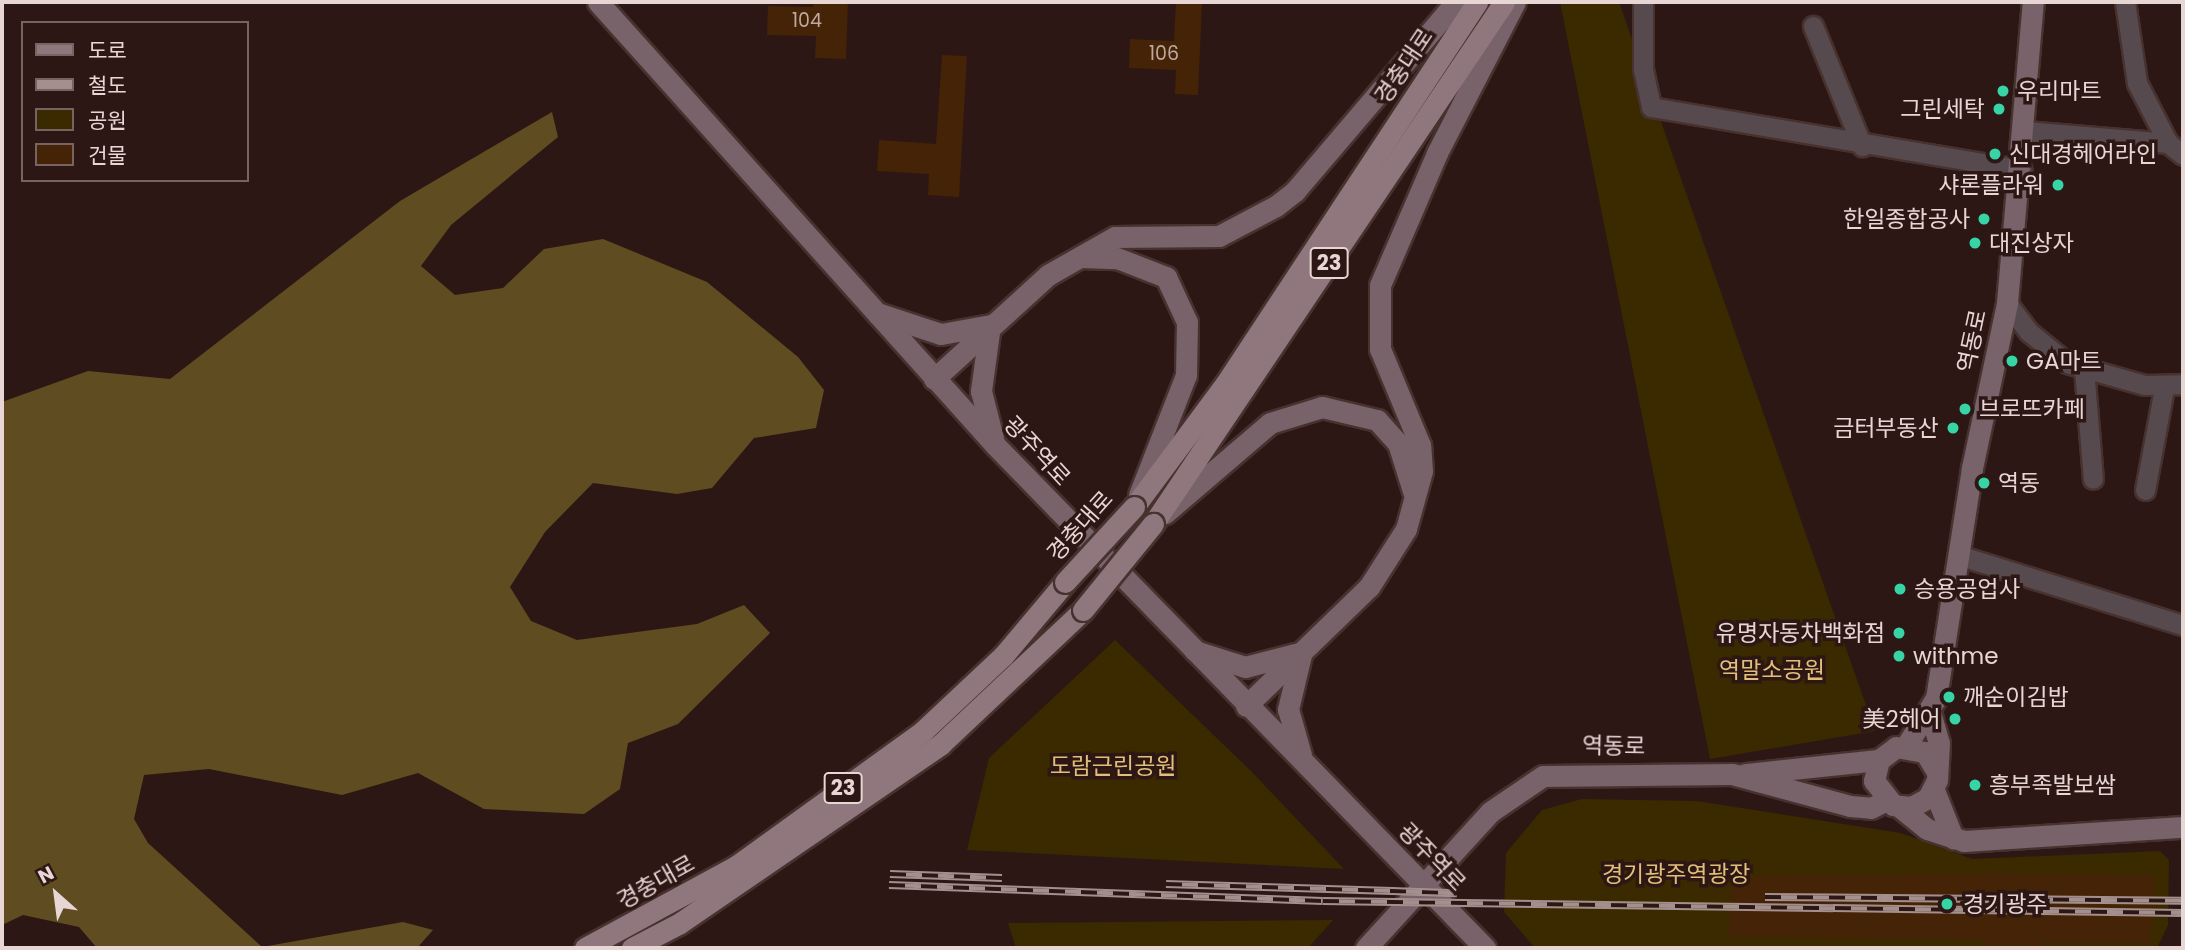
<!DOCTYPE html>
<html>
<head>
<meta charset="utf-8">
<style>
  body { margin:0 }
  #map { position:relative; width:2185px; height:950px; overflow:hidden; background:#2d1714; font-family:Poppins,"Noto Sans KR",sans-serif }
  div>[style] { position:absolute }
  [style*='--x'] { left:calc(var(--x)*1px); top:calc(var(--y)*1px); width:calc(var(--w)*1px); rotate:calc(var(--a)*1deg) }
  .green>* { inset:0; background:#3b2900 }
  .forest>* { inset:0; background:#604c21 }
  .building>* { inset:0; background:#452306 }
  .roads { filter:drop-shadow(2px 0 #47322f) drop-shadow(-2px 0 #47322f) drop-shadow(0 2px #47322f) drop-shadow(0 -2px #47322f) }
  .street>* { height:19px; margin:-9.5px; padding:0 9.5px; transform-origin:9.5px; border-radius:9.5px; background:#574a4e }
  .secondary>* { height:21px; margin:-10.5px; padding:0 10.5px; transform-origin:10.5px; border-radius:10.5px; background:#776369 }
  .primary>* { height:21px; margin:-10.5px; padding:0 10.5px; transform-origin:10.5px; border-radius:10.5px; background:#8f777d }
  .rail>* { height:8px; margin-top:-4px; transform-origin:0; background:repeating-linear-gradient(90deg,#2d1714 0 16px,#a3908e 0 32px); box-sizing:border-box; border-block:2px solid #a3908e }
  .bridges { filter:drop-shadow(2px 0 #47322f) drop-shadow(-2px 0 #47322f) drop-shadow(0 2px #47322f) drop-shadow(0 -2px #47322f) }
  .primary-bridge>* { height:21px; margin:-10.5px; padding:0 10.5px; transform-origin:10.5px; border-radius:10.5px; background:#8f777d }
  .dots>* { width:19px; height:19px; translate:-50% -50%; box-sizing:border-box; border:4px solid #2d1714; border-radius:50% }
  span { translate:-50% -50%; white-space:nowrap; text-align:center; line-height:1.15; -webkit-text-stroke:7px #2d1714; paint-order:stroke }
  .number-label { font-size:19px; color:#bea9a0 }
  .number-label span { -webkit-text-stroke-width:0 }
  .shield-label span { padding:2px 5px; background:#2d1714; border:2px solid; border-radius:5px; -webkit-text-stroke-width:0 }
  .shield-label { font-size:21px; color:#e7d6d4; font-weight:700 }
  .street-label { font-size:23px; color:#e7d6d4 }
  .poi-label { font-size:23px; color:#e7d6d4 }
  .left { translate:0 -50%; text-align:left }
  .right { translate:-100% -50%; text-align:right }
  .park-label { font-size:23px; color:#e1bf7a }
  .frame { position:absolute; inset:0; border:4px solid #e7d6d4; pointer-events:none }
  .legend { position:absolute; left:21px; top:21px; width:228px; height:161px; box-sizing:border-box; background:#2d1714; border:2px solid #776361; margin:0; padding:9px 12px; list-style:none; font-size:21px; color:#e7d6d4 }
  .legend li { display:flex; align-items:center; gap:14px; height:35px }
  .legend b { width:35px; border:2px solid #776361 }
  .north { position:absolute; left:21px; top:859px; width:70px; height:70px; -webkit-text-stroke:5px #2d1714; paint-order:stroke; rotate:332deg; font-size:19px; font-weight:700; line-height:28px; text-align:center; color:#e7d6d4 }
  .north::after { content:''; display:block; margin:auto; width:24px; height:32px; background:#e7d6d4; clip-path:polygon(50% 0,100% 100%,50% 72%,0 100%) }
</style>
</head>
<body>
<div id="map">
  <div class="green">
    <i style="clip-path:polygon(1560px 2px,1619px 2px,1875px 731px,1710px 759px)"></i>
    <i style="clip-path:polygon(1115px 640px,1251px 771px,1344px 869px,967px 850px,989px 758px)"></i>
    <i style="clip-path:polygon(1582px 799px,1696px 801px,1901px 833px,1972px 859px,2160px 851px,2169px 860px,2168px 925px,2157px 948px,1535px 948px,1504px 912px,1506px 853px,1542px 810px)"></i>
    <i style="clip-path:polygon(1333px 920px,1308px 948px,1016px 948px,1008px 923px)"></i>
  </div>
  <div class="forest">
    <i style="clip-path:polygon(552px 112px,558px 137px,451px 225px,421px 266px,455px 295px,503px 288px,544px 249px,603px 239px,707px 282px,798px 357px,824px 390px,816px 428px,754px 438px,712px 488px,677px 494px,593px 483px,545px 532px,510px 587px,531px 621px,577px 640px,697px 624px,744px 605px,770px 633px,678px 724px,628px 743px,620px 789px,584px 814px,484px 809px,418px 773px,342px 795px,209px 769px,144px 775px,134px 819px,148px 843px,262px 947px,403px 922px,433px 930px,417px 948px,97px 948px,79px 927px,23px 915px,2px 925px,2px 402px,88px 371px,170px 379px,400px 201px)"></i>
  </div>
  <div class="building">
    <i style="clip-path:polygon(813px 2px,848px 2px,846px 59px,815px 58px,816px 36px,767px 35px,768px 6px,813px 7px)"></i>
    <i style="clip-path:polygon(1176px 2px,1202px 2px,1198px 95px,1175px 94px,1176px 70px,1129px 68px,1130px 39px,1174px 41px)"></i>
    <i style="clip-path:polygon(942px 55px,967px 56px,959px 197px,928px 195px,929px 174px,877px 171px,879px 140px,936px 144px)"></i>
    <i style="clip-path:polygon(1996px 873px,2155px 875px,2150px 943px,2039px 942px,2039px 948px,1984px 948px,1984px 940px,1729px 936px,1732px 877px)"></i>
  </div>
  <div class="roads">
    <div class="street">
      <i style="--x:1643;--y:2;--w:67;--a:90"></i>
      <i style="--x:1643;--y:69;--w:39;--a:78"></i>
      <i style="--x:1651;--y:107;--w:376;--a:9.6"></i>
      <i style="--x:1813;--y:26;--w:130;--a:67.8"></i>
      <i style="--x:2025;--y:131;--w:144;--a:4.8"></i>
      <i style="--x:2168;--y:143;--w:68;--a:-117.3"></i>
      <i style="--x:2137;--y:83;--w:82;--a:-98.4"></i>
      <i style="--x:2168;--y:143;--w:19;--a:39"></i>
      <i style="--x:2007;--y:303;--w:36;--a:53"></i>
      <i style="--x:2029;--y:332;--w:49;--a:39.2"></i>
      <i style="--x:2067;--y:363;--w:80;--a:15.9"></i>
      <i style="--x:2144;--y:385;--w:39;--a:-1"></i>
      <i style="--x:2084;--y:368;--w:111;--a:85.4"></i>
      <i style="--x:2145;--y:490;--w:104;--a:-79.4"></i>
      <i style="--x:1961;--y:556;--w:232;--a:17.3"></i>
    </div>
    <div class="secondary">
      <i style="--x:598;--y:2;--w:596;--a:48.13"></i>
      <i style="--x:996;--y:446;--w:701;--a:45.75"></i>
      <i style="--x:1080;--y:257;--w:37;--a:2"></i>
      <i style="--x:1117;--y:258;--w:53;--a:21.2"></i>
      <i style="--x:1166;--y:277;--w:50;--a:65"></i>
      <i style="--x:1187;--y:322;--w:53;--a:91.1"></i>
      <i style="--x:1186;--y:375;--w:129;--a:111.4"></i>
      <i style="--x:877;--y:313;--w:67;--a:18.2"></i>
      <i style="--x:941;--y:334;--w:46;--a:-10.1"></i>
      <i style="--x:990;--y:325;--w:67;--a:97.8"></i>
      <i style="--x:981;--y:391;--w:49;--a:75.7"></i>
      <i style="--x:934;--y:379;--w:154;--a:-42.4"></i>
      <i style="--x:1048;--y:275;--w:77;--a:-29.6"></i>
      <i style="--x:1115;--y:237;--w:104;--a:-0.6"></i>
      <i style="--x:1219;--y:236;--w:64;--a:-27.8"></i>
      <i style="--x:1276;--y:206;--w:24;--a:-38"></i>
      <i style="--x:1295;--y:191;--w:248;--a:-49.6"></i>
      <i style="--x:1165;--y:513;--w:138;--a:-40.6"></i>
      <i style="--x:1270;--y:423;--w:54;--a:-17.1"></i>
      <i style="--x:1322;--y:407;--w:57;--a:13.3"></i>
      <i style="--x:1377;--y:420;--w:31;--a:48"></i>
      <i style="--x:1398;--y:443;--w:53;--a:72.6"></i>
      <i style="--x:1195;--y:651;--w:52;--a:17.7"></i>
      <i style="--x:1245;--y:667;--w:52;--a:-14.6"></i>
      <i style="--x:1301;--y:655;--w:56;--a:103.5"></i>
      <i style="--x:1288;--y:709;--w:48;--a:74.2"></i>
      <i style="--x:1246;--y:706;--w:171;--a:-44.1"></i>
      <i style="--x:1369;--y:587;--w:69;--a:-57.5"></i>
      <i style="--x:1406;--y:529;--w:60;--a:-74.6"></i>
      <i style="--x:1422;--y:471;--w:26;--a:-94"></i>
      <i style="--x:1420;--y:445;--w:104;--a:-112.6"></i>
      <i style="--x:1380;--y:349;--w:64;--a:-90"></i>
      <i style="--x:1380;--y:285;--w:144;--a:-66.6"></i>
      <i style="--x:1437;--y:153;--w:170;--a:-62.7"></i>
      <i style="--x:1930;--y:712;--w:32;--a:74"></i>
      <i style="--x:1939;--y:743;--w:37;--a:93"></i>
      <i style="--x:1937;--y:780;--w:20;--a:117"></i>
      <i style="--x:1928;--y:798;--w:19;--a:152"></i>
      <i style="--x:1911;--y:807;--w:18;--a:-174"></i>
      <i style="--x:1893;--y:805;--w:31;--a:-128"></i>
      <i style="--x:1874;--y:781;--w:22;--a:-77"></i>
      <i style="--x:1879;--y:760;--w:21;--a:-37"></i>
      <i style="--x:1896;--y:747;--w:29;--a:10"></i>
      <i style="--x:1925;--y:752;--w:21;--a:59"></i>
      <i style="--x:1906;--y:746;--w:57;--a:-58"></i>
      <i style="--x:1936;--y:698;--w:233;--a:-81.1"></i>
      <i style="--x:1972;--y:468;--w:169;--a:-78"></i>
      <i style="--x:2007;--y:303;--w:302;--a:-85.1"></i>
      <i style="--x:1745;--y:774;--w:135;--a:-6"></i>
      <i style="--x:1934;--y:790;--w:52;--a:68.4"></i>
      <i style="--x:1901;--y:808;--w:33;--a:39"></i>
      <i style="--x:1927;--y:829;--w:39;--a:18"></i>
      <i style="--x:1964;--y:841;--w:219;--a:-3.7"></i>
      <i style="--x:1366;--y:948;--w:184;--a:-47.6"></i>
      <i style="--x:1490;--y:812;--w:64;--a:-34.2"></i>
      <i style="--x:1543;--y:776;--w:189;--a:-0.6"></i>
      <i style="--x:1732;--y:774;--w:122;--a:15.2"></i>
      <i style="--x:1850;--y:806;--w:21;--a:5"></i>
      <i style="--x:1871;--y:808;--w:16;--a:-27"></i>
    </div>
    <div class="primary">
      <i style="--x:1134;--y:507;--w:154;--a:-53.4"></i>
      <i style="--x:1226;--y:383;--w:456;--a:-56.6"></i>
      <i style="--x:1153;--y:524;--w:629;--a:-56.08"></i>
      <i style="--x:585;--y:948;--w:172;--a:-28.5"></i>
      <i style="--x:736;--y:866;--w:231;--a:-35.8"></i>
      <i style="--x:923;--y:731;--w:110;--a:-43.2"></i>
      <i style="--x:1003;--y:656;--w:97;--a:-50"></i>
      <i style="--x:632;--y:948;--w:54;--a:-27.5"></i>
      <i style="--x:680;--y:923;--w:316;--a:-34.4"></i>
      <i style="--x:941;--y:744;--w:195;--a:-43.3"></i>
    </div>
  </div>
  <div class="rail">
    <i style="--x:890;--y:874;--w:112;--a:2"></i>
    <i style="--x:1166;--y:884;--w:291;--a:1.8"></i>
    <i style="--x:889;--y:885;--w:434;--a:2.1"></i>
    <i style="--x:1323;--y:901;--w:860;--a:0.8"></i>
    <i style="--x:1765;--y:897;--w:418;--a:0.5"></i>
  </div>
  <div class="bridges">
    <div class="primary-bridge">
      <i style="--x:1065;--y:582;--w:102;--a:-47.4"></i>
      <i style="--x:1083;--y:610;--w:111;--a:-50.9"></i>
    </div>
  </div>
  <div class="dots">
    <i style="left:2003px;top:91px;background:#37d4a6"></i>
    <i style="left:1999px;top:109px;background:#37d4a6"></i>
    <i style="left:1995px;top:154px;background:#37d4a6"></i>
    <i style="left:2058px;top:185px;background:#37d4a6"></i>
    <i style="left:1984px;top:219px;background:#37d4a6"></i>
    <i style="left:1975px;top:243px;background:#37d4a6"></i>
    <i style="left:2012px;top:361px;background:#37d4a6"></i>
    <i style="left:1965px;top:409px;background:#37d4a6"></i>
    <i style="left:1953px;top:428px;background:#37d4a6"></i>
    <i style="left:1984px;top:483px;background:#37d4a6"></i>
    <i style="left:1900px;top:589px;background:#37d4a6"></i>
    <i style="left:1899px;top:633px;background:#37d4a6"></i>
    <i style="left:1899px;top:656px;background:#37d4a6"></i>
    <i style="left:1949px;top:697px;background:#37d4a6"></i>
    <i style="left:1955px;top:719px;background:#37d4a6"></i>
    <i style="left:1975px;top:785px;background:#37d4a6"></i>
    <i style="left:1947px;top:904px;background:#37d4a6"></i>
  </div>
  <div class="number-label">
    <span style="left:807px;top:21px">104</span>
    <span style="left:1164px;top:54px">106</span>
  </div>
  <div class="shield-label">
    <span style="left:1329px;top:263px">23</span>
    <span style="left:843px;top:788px">23</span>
  </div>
  <div class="street-label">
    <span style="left:1404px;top:66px;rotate:-56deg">경충대로</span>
    <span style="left:1972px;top:341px;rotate:-78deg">역동로</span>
    <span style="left:1037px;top:451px;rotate:47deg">광주역로</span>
    <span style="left:1080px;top:526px;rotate:-48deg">경충대로</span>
    <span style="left:1614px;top:746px;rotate:1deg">역동로</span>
    <span style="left:1432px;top:857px;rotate:46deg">광주역로</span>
    <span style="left:656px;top:882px;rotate:-29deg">경충대로</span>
  </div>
  <div class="poi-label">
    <span class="left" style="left:2017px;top:91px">우리마트</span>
    <span class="right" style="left:1985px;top:109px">그린세탁</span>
    <span class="left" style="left:2009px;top:154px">신대경헤어라인</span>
    <span class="right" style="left:2044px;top:185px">샤론플라워</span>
    <span class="right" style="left:1970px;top:219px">한일종합공사</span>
    <span class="left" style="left:1989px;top:243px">대진상자</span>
    <span class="left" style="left:2026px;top:361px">GA마트</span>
    <span class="left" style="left:1979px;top:409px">브로뜨카페</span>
    <span class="right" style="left:1939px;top:428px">금터부동산</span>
    <span class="left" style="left:1998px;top:483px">역동</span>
    <span class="left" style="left:1914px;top:589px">승용공업사</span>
    <span class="right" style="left:1885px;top:633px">유명자동차백화점</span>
    <span class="left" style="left:1913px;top:656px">withme</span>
    <span class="left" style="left:1963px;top:697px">깨순이김밥</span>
    <span class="right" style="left:1941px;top:719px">美2헤어</span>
    <span class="left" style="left:1989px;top:785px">흥부족발보쌈</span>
    <span class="left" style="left:1963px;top:904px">경기광주</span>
  </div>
  <div class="park-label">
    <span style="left:1772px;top:670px">역말소공원</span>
    <span style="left:1113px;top:766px">도람근린공원</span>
    <span style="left:1676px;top:874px">경기광주역광장</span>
  </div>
  <div class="frame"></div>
  <ul class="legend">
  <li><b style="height:9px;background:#8f777d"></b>도로</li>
  <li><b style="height:9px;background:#a3908e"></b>철도</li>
  <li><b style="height:19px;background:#3b2900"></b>공원</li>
  <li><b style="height:19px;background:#452306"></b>건물</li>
  </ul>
  <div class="north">N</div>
</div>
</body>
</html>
